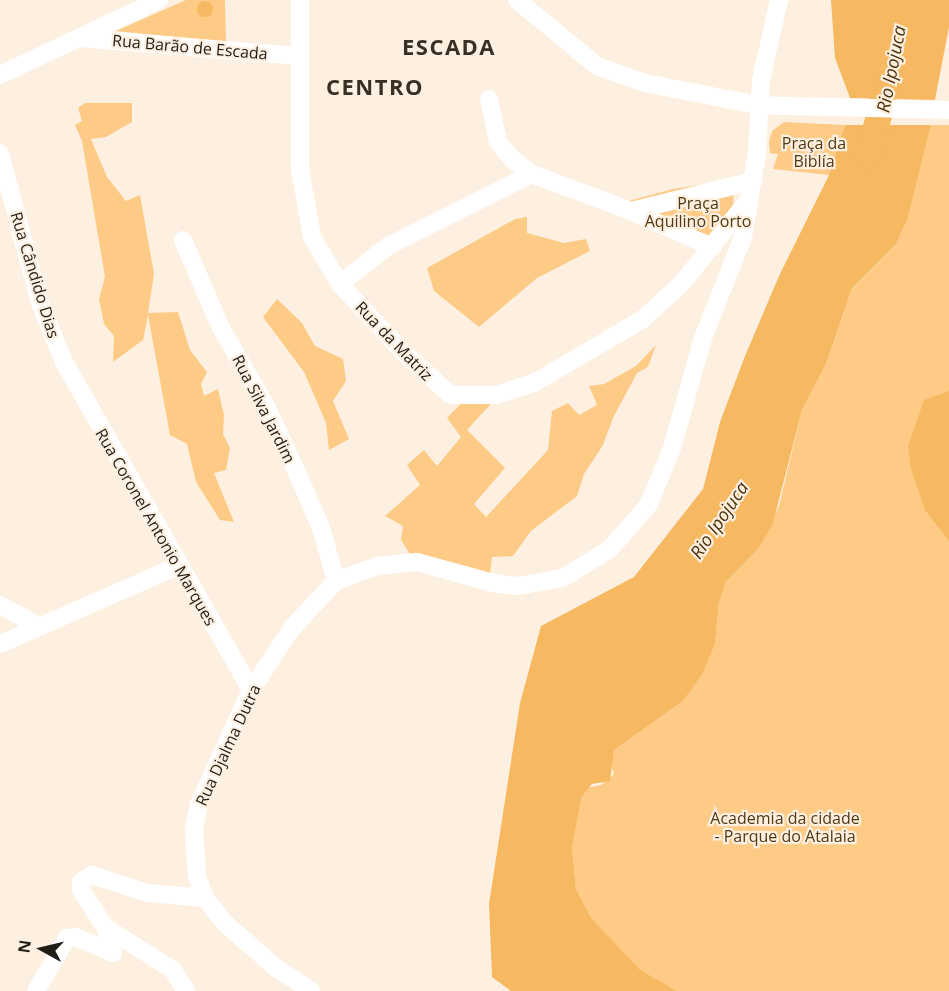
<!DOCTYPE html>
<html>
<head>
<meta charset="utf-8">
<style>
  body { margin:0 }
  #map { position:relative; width:949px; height:991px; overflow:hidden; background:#fdf0e1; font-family:"Open Sans",sans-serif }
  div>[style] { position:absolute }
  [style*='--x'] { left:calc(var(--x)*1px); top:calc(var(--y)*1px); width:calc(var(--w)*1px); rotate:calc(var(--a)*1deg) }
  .green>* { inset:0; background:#fecb86 }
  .water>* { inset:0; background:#f6b861 }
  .round { border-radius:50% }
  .river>* { height:26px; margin:-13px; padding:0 13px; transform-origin:13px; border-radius:13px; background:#f6b861 }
  .minor>* { height:18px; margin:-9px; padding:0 9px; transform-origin:9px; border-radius:9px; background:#fff }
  span { translate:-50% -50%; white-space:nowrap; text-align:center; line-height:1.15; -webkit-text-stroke:4.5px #fdf0e1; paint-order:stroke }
  .street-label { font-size:16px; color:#201c16 }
  .park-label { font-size:16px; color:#513813 }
  .water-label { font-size:18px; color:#4b320c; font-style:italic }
  .district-label { font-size:22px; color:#393024; font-weight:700; letter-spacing:1.5px }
  .north { position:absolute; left:12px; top:919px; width:60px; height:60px; -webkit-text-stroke:4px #fdf0e1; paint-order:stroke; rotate:278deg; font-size:16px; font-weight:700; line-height:24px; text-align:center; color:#201c16 }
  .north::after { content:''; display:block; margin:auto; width:21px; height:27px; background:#201c16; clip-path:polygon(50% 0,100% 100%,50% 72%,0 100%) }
</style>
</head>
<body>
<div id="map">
  <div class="green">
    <i style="clip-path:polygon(186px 0,225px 0,226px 42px,116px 31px)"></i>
    <i style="clip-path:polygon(85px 103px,132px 103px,132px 122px,106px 137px,91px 139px,107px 177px,126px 201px,140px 195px,154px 274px,148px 313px,178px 312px,190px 350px,207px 372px,201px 384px,204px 396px,218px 389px,224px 415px,223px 434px,230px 448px,226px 470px,214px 473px,234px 522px,220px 520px,196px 482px,187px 444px,170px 435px,148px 315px,143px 340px,113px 362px,114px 336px,104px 324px,99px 299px,105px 277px,82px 141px,75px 125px,82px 121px,78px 108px)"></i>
    <i style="clip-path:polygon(784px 122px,845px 125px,829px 175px,773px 169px,778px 154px,770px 153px,769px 141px,772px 131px)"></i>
    <i style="clip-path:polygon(931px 125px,949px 125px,949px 991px,677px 991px,640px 971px,592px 919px,576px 889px,572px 848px,582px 796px,586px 788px,601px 785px,614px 774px,610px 762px,614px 750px,683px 701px,715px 644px,719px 603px,726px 582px,759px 548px,779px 506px,802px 410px,826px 364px,852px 288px,896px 244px,908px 218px)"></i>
    <i style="clip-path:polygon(720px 182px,734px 183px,733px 210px,710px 245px,610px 206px,673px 189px)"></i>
    <i style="clip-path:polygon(527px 217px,527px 233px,564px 243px,586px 239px,590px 251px,537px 278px,479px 327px,434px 291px,427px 268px,515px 219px)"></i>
    <i style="clip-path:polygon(277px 299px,302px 323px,315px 346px,343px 359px,346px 381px,333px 401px,349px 439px,329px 450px,326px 423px,304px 372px,263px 317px)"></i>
    <i style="clip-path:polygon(656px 345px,648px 367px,637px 373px,613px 418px,603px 445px,584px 474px,577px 496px,531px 531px,513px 556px,492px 557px,490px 574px,410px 554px,401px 540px,403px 526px,385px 516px,420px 485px,407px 465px,424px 450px,437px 466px,461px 437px,447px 418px,471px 393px,499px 395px,467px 430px,505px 468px,474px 504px,486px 517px,548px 450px,552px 411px,568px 403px,579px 415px,597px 405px,589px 386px,604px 384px,636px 366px)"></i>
  </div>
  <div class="water">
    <i style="clip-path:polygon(831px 0,949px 0,949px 27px,935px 100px,850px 98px,835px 58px)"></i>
    <i class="round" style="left:197px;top:1px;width:16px;height:16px"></i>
    <i style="clip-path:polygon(845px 125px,931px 125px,908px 218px,896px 244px,852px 288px,826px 364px,802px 410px,773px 523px,759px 548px,726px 582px,719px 603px,715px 644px,702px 674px,683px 701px,614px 750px,610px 781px,592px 784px,582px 796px,572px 848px,576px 889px,592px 919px,640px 970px,677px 991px,511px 991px,492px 977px,489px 904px,520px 703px,541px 626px,634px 577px,703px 489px,720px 422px,745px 356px,779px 276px,829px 175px)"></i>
    <i style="clip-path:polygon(949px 391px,949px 541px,925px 510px,911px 469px,908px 446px,924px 400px)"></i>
  </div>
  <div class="river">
    <i style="--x:868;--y:157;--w:78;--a:-75.1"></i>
  </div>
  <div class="minor">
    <i style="--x:300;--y:0;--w:169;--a:90"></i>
    <i style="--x:300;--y:169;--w:69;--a:80"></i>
    <i style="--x:312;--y:237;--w:55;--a:59.2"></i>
    <i style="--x:340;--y:284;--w:93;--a:47.2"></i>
    <i style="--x:403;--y:352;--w:64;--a:41.9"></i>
    <i style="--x:451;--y:395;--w:45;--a:0"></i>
    <i style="--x:496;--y:395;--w:40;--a:-18"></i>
    <i style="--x:534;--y:383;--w:126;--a:-30.4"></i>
    <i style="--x:643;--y:319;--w:53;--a:-42.7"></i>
    <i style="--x:682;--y:283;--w:104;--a:-51.3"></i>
    <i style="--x:517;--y:0;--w:104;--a:39.5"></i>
    <i style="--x:597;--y:66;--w:51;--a:19.5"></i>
    <i style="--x:645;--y:83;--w:114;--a:11.1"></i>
    <i style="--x:757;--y:105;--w:192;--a:1.5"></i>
    <i style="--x:80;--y:38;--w:221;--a:4.7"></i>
    <i style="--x:0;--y:75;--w:176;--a:-25.3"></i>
    <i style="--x:489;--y:99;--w:44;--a:78.2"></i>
    <i style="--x:498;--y:142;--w:23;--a:50"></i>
    <i style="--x:513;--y:160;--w:24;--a:36"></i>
    <i style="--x:532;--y:174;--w:106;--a:20.5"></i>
    <i style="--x:631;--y:211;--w:126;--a:-13.8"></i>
    <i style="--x:0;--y:153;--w:155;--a:75.1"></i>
    <i style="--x:40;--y:303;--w:64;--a:67.9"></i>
    <i style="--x:64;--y:362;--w:378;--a:60.3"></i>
    <i style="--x:631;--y:211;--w:89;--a:24"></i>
    <i style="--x:183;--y:240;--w:94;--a:66.7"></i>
    <i style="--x:220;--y:326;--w:95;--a:60.2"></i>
    <i style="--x:267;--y:408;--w:76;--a:65.1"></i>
    <i style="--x:299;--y:477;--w:56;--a:66.7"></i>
    <i style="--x:321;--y:528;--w:55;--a:74.2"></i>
    <i style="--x:340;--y:284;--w:61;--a:-38.4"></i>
    <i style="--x:388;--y:246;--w:161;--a:-26.6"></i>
    <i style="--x:0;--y:605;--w:44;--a:28.3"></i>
    <i style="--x:0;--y:644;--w:194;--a:-23.7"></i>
    <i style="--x:36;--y:991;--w:61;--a:-59.7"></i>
    <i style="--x:67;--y:938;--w:9;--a:-6"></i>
    <i style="--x:76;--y:937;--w:40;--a:23.4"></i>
    <i style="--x:113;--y:953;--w:27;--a:-107"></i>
    <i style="--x:186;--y:991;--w:25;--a:-122"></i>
    <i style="--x:173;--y:970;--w:80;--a:-147.7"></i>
    <i style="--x:105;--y:927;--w:44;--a:-123"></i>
    <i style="--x:81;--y:890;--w:8;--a:-90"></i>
    <i style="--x:81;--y:882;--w:13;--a:-32"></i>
    <i style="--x:92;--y:875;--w:58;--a:18.1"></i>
    <i style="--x:147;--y:893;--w:58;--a:4.9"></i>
    <i style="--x:311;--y:991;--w:43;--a:-146.3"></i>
    <i style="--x:275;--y:967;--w:67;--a:-138.7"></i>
    <i style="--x:225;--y:923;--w:32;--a:-129"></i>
    <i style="--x:205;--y:898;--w:23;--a:-110"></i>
    <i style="--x:197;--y:876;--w:48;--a:-93.6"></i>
    <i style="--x:194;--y:828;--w:25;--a:-78"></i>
    <i style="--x:199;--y:804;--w:125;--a:-65.5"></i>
    <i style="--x:251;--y:690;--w:74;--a:-56.5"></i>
    <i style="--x:292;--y:628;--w:64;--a:-46.9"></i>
    <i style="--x:336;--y:581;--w:44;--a:-20.1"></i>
    <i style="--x:377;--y:566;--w:40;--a:-5.7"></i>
    <i style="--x:417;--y:562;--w:79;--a:15.4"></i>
    <i style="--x:493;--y:583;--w:25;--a:7"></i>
    <i style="--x:518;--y:586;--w:46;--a:-10.1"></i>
    <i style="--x:563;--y:578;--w:55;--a:-31.7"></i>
    <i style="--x:610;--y:549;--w:60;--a:-49.1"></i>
    <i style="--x:649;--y:504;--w:61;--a:-67.7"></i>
    <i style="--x:672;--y:448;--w:114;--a:-74.3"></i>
    <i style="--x:703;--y:338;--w:109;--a:-68.4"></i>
    <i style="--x:743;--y:237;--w:85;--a:-80.5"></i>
    <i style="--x:757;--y:153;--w:73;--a:-86.9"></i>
    <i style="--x:761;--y:80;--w:82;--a:-77.3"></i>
  </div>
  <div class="street-label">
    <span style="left:190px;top:47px;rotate:5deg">Rua Barão de Escada</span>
    <span style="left:35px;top:275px;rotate:73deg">Rua Cândido Dias</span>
    <span style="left:394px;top:341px;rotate:46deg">Rua da Matriz</span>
    <span style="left:264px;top:409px;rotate:63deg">Rua Silva Jardim</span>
    <span style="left:156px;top:527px;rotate:60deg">Rua Coronel Antonio Marques</span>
    <span style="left:228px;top:745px;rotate:-65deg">Rua Djalma Dutra</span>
  </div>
  <div class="park-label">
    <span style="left:814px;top:152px">Praça da<br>Biblía</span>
    <span style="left:698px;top:212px">Praça<br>Aquilino Porto</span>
    <span style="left:785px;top:827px">Academia da cidade<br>- Parque do Atalaia</span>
  </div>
  <div class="water-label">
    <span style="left:891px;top:69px;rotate:-79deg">Rio Ipojuca</span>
    <span style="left:719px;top:520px;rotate:-56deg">Rio Ipojuca</span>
  </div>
  <div class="district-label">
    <span style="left:449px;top:47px">ESCADA</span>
    <span style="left:375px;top:87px">CENTRO</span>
  </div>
  <div class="north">N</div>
</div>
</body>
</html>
